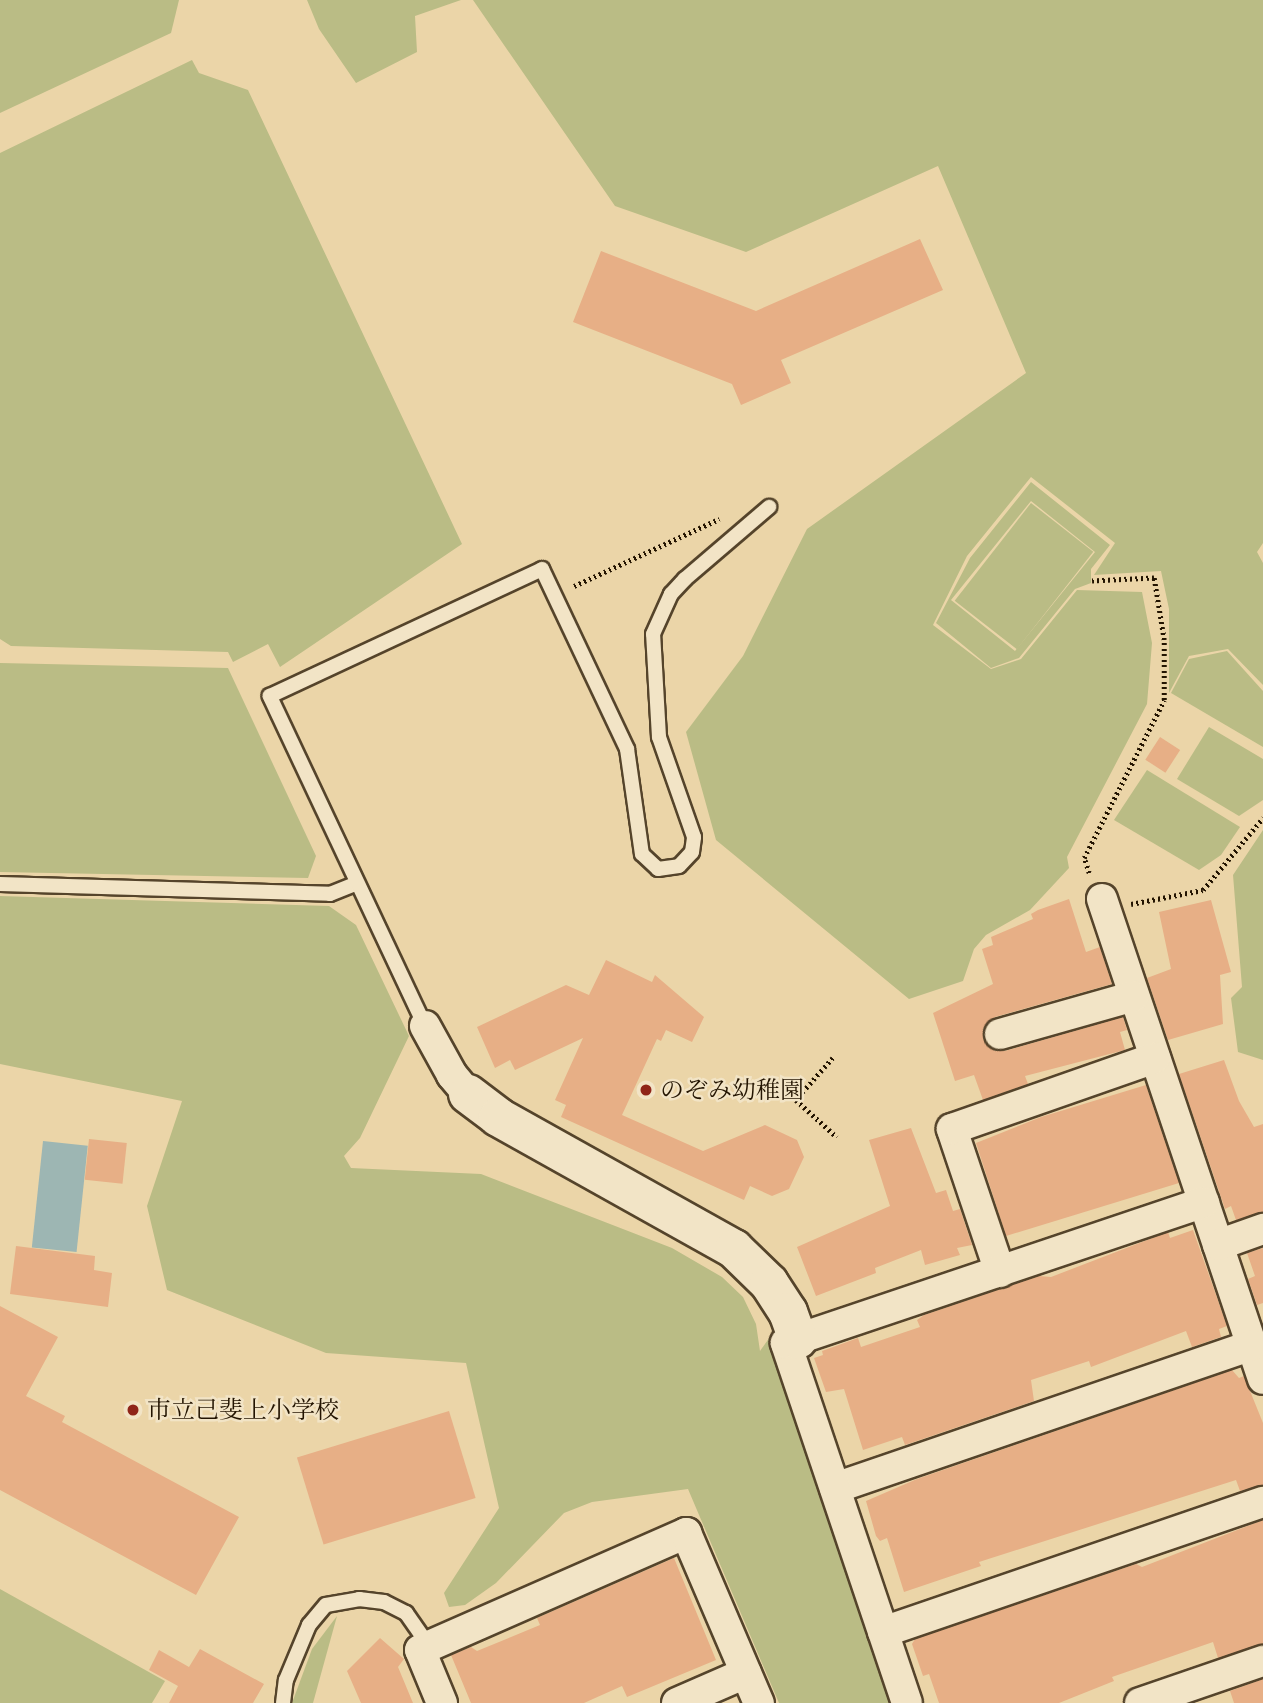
<!DOCTYPE html>
<html>
<head>
<meta charset="utf-8">
<style>
  body { margin:0 }
  #map { position:relative; width:1263px; height:1703px; overflow:hidden; background:#ebd5a8; font-family:"Gentium Book Plus","Noto Serif JP",serif }
  div>[style] { position:absolute }
  [style*='--x'] { left:calc(var(--x)*1px); top:calc(var(--y)*1px); width:calc(var(--w)*1px); rotate:calc(var(--a)*1deg) }
  .green>* { inset:0; background:#babc85; transform-origin:0 0 }
  .water>* { inset:0; background:#9db6b3; transform-origin:0 0 }
  .building>* { inset:0; background:#e7af86; transform-origin:0 0 }
  .path>* { height:4.5px; margin-top:-2.25px; transform-origin:0; background:repeating-linear-gradient(90deg,#231401 0 2px,transparent 0 5.5px) }
  .roads { filter:drop-shadow(2px 0 #55442b) drop-shadow(-2px 0 #55442b) drop-shadow(0 2px #55442b) drop-shadow(0 -2px #55442b) }
  .lane>* { height:14px; margin:-7px; padding:0 7px; transform-origin:7px; border-radius:7px; background:#f2e4c6 }
  .street>* { height:30px; margin:-15px; padding:0 15px; transform-origin:15px; border-radius:15px; background:#f2e4c6 }
  .secondary>* { height:38px; margin:-19px; padding:0 19px; transform-origin:19px; border-radius:19px; background:#f2e4c6 }
  .dots>* { width:19px; height:19px; translate:-50% -50%; box-sizing:border-box; border:4px solid #f2e4c6; border-radius:50% }
  span { translate:-50% -50%; white-space:nowrap; text-align:center; line-height:1.15; -webkit-text-stroke:5px #f2e4c6; paint-order:stroke }
  .poi-label { font-size:24px; color:#231401 }
  .left { translate:0 -50%; text-align:left }
</style>
</head>
<body>
<div id="map">
  <div class="green">
    <i style="clip-path:polygon(0 0,179px 0,171px 33px,0 113px)"></i>
    <i style="clip-path:polygon(307px 0,461px 0,415px 16px,417px 52px,356px 83px,319px 29px)"></i>
    <i style="clip-path:polygon(473px 0,1263px 0,1263px 543px,1257px 552px,1263px 563px,1263px 685px,1228px 649px,1189px 656px,1169px 693px,1169px 609px,1161px 571px,1094px 575px,1115px 543px,1031px 477px,967px 556px,933px 625px,991px 669px,1021px 659px,1077px 590px,1142px 592px,1152px 643px,1147px 704px,1067px 857px,1069px 868px,1030px 910px,986px 935px,974px 949px,963px 981px,909px 999px,716px 840px,686px 732px,743px 656px,807px 529px,1026px 373px,938px 166px,746px 252px,615px 206px)"></i>
    <i style="clip-path:polygon(192px 60px,199px 73px,248px 90px,462px 544px,280px 667px,268px 644px,233px 662px,228px 652px,11px 646px,0 639px,0 153px)"></i>
    <i style="clip-path:polygon(evenodd,1031px 482px,1110px 545px,1091px 569px,1091px 583px,1075px 589px,1019px 658px,991px 668px,936px 623px,970px 558px,1031px 482px,1031px 501px,1095px 552px,1015px 651px,951px 600px,1031px 501px)"></i>
    <i style="left:1031px;top:503px;width:79px;height:124px;rotate:38deg"></i>
    <i style="clip-path:polygon(1227px 651px,1263px 691px,1263px 747px,1171px 693px,1189px 659px)"></i>
    <i style="clip-path:polygon(0 663px,228px 668px,316px 856px,308px 878px,0 872px)"></i>
    <i style="clip-path:polygon(1209px 727px,1263px 759px,1263px 800px,1239px 816px,1177px 779px)"></i>
    <i style="clip-path:polygon(1147px 770px,1240px 827px,1221px 855px,1199px 870px,1114px 820px)"></i>
    <i style="clip-path:polygon(1263px 830px,1263px 1060px,1238px 1052px,1231px 998px,1242px 987px,1233px 875px)"></i>
    <i style="clip-path:polygon(0 896px,329px 906px,356px 925px,409px 1036px,360px 1138px,344px 1156px,351px 1168px,481px 1174px,672px 1248px,722px 1277px,743px 1297px,756px 1324px,760px 1351px,772px 1334px,895px 1703px,779px 1703px,688px 1489px,592px 1502px,564px 1513px,496px 1583px,465px 1605px,449px 1607px,444px 1593px,499px 1508px,466px 1363px,326px 1353px,167px 1290px,147px 1206px,182px 1101px,0 1064px)"></i>
    <i style="clip-path:polygon(0 1589px,165px 1681px,152px 1703px,0 1703px)"></i>
    <i style="clip-path:polygon(337px 1616px,313px 1703px,292px 1703px,312px 1649px)"></i>
  </div>
  <div class="water">
    <i style="left:43px;top:1141px;width:45px;height:107px;rotate:6deg"></i>
  </div>
  <div class="building">
    <i style="clip-path:polygon(920px 239px,943px 290px,781px 360px,791px 383px,741px 405px,732px 384px,573px 322px,601px 251px,756px 311px)"></i>
    <i style="left:1160px;top:737px;width:24px;height:27px;rotate:33deg"></i>
    <i style="clip-path:polygon(1069px 899px,1086px 952px,1100px 947px,1112px 984px,995px 1017px,983px 1029px,983px 1039px,995px 1051px,1005px 1051px,1123px 1017px,1127px 1030px,1120px 1032px,1125px 1050px,1025px 1076px,1028px 1084px,983px 1100px,974px 1075px,955px 1081px,933px 1013px,993px 984px,982px 949px,993px 945px,991px 937px,1033px 919px,1031px 914px,1038px 910px)"></i>
    <i style="clip-path:polygon(1211px 900px,1231px 972px,1220px 975px,1223px 1024px,1168px 1040px,1147px 978px,1171px 969px,1159px 912px)"></i>
    <i style="clip-path:polygon(606px 960px,652px 982px,655px 975px,704px 1017px,692px 1042px,666px 1030px,661px 1041px,657px 1039px,622px 1115px,703px 1151px,765px 1125px,797px 1140px,804px 1157px,789px 1189px,772px 1196px,750px 1186px,744px 1200px,561px 1117px,566px 1105px,555px 1100px,583px 1038px,515px 1070px,510px 1060px,495px 1068px,477px 1027px,566px 985px,589px 995px)"></i>
    <i style="clip-path:polygon(1224px 1060px,1239px 1101px,1254px 1127px,1263px 1124px,1263px 1212px,1236px 1220px,1231px 1206px,1225px 1209px,1179px 1074px)"></i>
    <i style="clip-path:polygon(1146px 1085px,1179px 1183px,1006px 1236px,976px 1143px,1041px 1117px)"></i>
    <i style="clip-path:polygon(911px 1128px,936px 1193px,946px 1190px,953px 1211px,960px 1209px,972px 1245px,957px 1248px,960px 1255px,925px 1265px,921px 1250px,875px 1268px,876px 1273px,816px 1296px,797px 1247px,890px 1206px,869px 1140px)"></i>
    <i style="left:89px;top:1139px;width:38px;height:41px;rotate:6deg"></i>
    <i style="clip-path:polygon(1193px 1230px,1227px 1326px,1219px 1329px,1221px 1337px,1192px 1347px,1186px 1331px,1091px 1367px,1089px 1361px,1031px 1380px,1034px 1401px,905px 1445px,902px 1437px,863px 1450px,844px 1389px,826px 1392px,814px 1358px,823px 1355px,822px 1351px,858px 1338px,861px 1347px,920px 1327px,917px 1320px,924px 1315px,1039px 1276px,1051px 1277px,1168px 1232px,1170px 1238px)"></i>
    <i style="clip-path:polygon(16px 1246px,95px 1256px,94px 1270px,112px 1273px,108px 1307px,10px 1294px)"></i>
    <i style="clip-path:polygon(1263px 1248px,1263px 1303px,1257px 1305px,1248px 1279px,1255px 1276px,1247px 1253px)"></i>
    <i style="clip-path:polygon(0 1306px,58px 1337px,26px 1396px,65px 1416px,62px 1422px,239px 1517px,196px 1595px,0 1490px)"></i>
    <i style="clip-path:polygon(1232px 1370px,1239px 1378px,1244px 1376px,1263px 1423px,1263px 1485px,1240px 1491px,1236px 1480px,979px 1562px,981px 1566px,904px 1592px,887px 1538px,880px 1541px,876px 1536px,866px 1501px,917px 1479px)"></i>
    <i style="left:449px;top:1411px;width:91px;height:159px;rotate:73deg"></i>
    <i style="clip-path:polygon(1263px 1520px,1263px 1644px,1218px 1658px,1213px 1642px,1112px 1677px,1114px 1681px,1059px 1703px,939px 1703px,929px 1674px,923px 1676px,912px 1644px,915px 1639px,1136px 1564px,1142px 1567px)"></i>
    <i style="clip-path:polygon(674px 1558px,716px 1660px,627px 1697px,622px 1686px,584px 1703px,471px 1703px,451px 1655px,471px 1647px,477px 1651px,540px 1625px,537px 1618px)"></i>
    <i style="clip-path:polygon(380px 1638px,404px 1659px,398px 1667px,413px 1703px,361px 1703px,347px 1671px)"></i>
    <i style="clip-path:polygon(200px 1649px,264px 1684px,253px 1703px,169px 1703px,178px 1686px,149px 1670px,159px 1650px,189px 1667px)"></i>
    <i style="clip-path:polygon(1263px 1679px,1263px 1703px,1234px 1703px,1230px 1691px)"></i>
  </div>
  <div class="path">
    <i style="--x:574;--y:586;--w:160;--a:-24.8"></i>
    <i style="--x:1089;--y:873;--w:16;--a:-108"></i>
    <i style="--x:1084;--y:858;--w:177;--a:-63.1"></i>
    <i style="--x:1164;--y:700;--w:60;--a:-90"></i>
    <i style="--x:1164;--y:640;--w:63;--a:-99.2"></i>
    <i style="--x:1154;--y:578;--w:62;--a:177.2"></i>
    <i style="--x:1131;--y:904;--w:73;--a:-11"></i>
    <i style="--x:1203;--y:890;--w:94;--a:-50.2"></i>
    <i style="--x:833;--y:1058;--w:56;--a:131.4"></i>
    <i style="--x:796;--y:1100;--w:55;--a:42.1"></i>
  </div>
  <div class="roads">
    <div class="lane">
      <i style="--x:0;--y:884;--w:330;--a:1.7"></i>
      <i style="--x:330;--y:894;--w:29;--a:-22"></i>
      <i style="--x:425;--y:1026;--w:365;--a:-115.2"></i>
      <i style="--x:270;--y:696;--w:300;--a:-25"></i>
      <i style="--x:542;--y:569;--w:199;--a:64.7"></i>
      <i style="--x:627;--y:749;--w:106;--a:81.9"></i>
      <i style="--x:642;--y:854;--w:22;--a:43"></i>
      <i style="--x:658;--y:869;--w:21;--a:-8"></i>
      <i style="--x:679;--y:866;--w:19;--a:-47"></i>
      <i style="--x:692;--y:852;--w:15;--a:-82"></i>
      <i style="--x:694;--y:837;--w:106;--a:-109.3"></i>
      <i style="--x:659;--y:737;--w:103;--a:-93.3"></i>
      <i style="--x:653;--y:634;--w:44;--a:-65.8"></i>
      <i style="--x:671;--y:594;--w:21;--a:-47"></i>
      <i style="--x:685;--y:579;--w:111;--a:-40.6"></i>
      <i style="--x:283;--y:1703;--w:23;--a:-83"></i>
      <i style="--x:286;--y:1680;--w:60;--a:-67.3"></i>
      <i style="--x:309;--y:1625;--w:26;--a:-50"></i>
      <i style="--x:326;--y:1605;--w:34;--a:-10"></i>
      <i style="--x:359;--y:1599;--w:25;--a:7"></i>
      <i style="--x:384;--y:1602;--w:25;--a:27"></i>
      <i style="--x:406;--y:1613;--w:40;--a:55.1"></i>
    </div>
    <div class="street">
      <i style="--x:1102;--y:899;--w:506;--a:71.46"></i>
      <i style="--x:425;--y:1026;--w:56;--a:61.1"></i>
      <i style="--x:452;--y:1075;--w:25;--a:50"></i>
      <i style="--x:1000;--y:1034;--w:139;--a:-15.8"></i>
      <i style="--x:1218;--y:1245;--w:48;--a:-19.6"></i>
      <i style="--x:1000;--y:1272;--w:151;--a:-108.6"></i>
      <i style="--x:952;--y:1129;--w:215;--a:-19.3"></i>
      <i style="--x:835;--y:1488;--w:441;--a:-18.9"></i>
      <i style="--x:883;--y:1632;--w:402;--a:-18.9"></i>
      <i style="--x:442;--y:1703;--w:57;--a:-112.5"></i>
      <i style="--x:420;--y:1650;--w:291;--a:-23.7"></i>
      <i style="--x:686;--y:1533;--w:185;--a:66.8"></i>
      <i style="--x:677;--y:1703;--w:75;--a:-23.5"></i>
      <i style="--x:907;--y:1703;--w:380;--a:-108.6"></i>
      <i style="--x:786;--y:1343;--w:441;--a:-18.6"></i>
      <i style="--x:1140;--y:1703;--w:130;--a:-18.9"></i>
    </div>
    <div class="secondary">
      <i style="--x:468;--y:1094;--w:38;--a:37"></i>
      <i style="--x:498;--y:1117;--w:270;--a:29.2"></i>
      <i style="--x:734;--y:1249;--w:49;--a:44.2"></i>
      <i style="--x:769;--y:1283;--w:35;--a:57"></i>
      <i style="--x:788;--y:1312;--w:29;--a:70"></i>
    </div>
  </div>
  <div class="dots">
    <i style="left:646px;top:1090px;background:#8f2418"></i>
    <i style="left:133px;top:1410px;background:#8f2418"></i>
  </div>
  <div class="poi-label">
    <span class="left" style="left:660px;top:1090px">のぞみ幼稚園</span>
    <span class="left" style="left:147px;top:1410px">市立己斐上小学校</span>
  </div>
</div>
</body>
</html>
